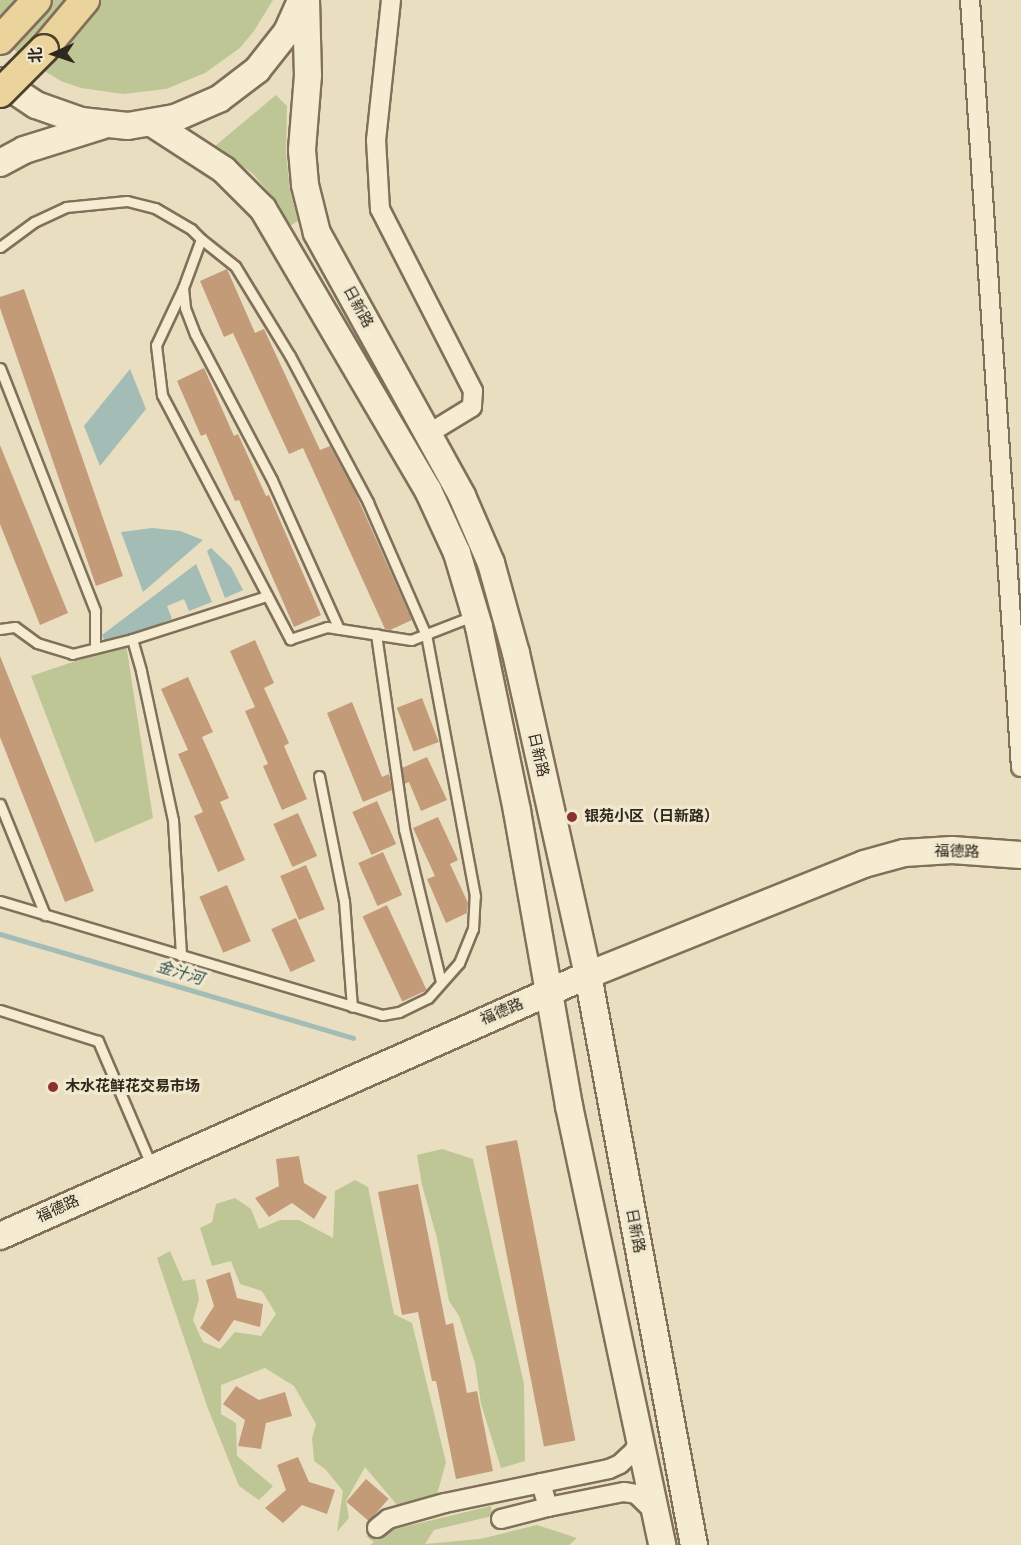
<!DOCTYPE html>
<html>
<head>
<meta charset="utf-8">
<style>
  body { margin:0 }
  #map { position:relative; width:1021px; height:1545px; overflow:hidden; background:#e9dec0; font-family:Bitter,"Noto Sans SC",serif }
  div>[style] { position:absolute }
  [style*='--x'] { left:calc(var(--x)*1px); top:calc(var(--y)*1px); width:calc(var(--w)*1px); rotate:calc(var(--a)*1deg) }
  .green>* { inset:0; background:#bfc696 }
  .water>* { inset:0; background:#a3bcb5 }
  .stream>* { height:5px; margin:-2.5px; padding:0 2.5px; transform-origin:2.5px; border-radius:2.5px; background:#a3bcb5 }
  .building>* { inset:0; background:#c49b79; transform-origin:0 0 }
  .roads { filter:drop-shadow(2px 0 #81705a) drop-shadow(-2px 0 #81705a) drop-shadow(0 2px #81705a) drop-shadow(0 -2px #81705a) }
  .lane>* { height:9px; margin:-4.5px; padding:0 4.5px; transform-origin:4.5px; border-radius:4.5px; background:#f5ecd2 }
  .street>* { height:18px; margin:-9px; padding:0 9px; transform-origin:9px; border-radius:9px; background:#f5ecd2 }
  .secondary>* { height:26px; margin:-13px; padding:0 13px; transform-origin:13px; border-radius:13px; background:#f5ecd2 }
  .primary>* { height:28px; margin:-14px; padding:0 14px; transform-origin:14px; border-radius:14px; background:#ead49b }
  .bridges { filter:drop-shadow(2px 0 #4e3e2e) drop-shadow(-2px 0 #4e3e2e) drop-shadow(0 2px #4e3e2e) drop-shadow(0 -2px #4e3e2e) }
  .primary-bridge>* { height:28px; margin:-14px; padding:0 14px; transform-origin:14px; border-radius:14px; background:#ead49b }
  .dots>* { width:16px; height:16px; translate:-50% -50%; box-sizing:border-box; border:3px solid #f1e9cf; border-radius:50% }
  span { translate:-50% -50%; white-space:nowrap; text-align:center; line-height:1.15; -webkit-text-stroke:6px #f1e9cf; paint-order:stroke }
  .street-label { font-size:15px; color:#31281d }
  .poi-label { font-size:15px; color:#31281d; font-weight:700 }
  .left { translate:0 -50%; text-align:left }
  .water-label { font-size:16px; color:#2d504f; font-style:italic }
  .north { position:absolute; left:24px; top:24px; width:60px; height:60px; -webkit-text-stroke:4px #f1e9cf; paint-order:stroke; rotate:267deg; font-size:16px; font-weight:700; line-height:24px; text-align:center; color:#31281d }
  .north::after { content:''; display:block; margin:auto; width:21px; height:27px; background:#31281d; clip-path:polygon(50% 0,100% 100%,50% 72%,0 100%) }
</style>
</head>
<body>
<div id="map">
  <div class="green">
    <i style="clip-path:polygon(0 0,273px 0,254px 31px,240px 48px,205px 73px,166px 89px,123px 94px,81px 88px,61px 81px,24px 59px,0 36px)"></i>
    <i style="clip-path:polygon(276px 95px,287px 106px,286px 154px,290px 190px,298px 221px,290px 226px,278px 203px,252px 173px,215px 146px)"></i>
    <i style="clip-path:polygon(126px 644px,153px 818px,95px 843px,31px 676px)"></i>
    <i style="clip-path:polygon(442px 1149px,473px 1159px,524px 1384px,525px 1461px,501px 1468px,481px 1404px,475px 1363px,459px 1316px,449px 1301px,437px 1238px,422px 1185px,417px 1155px)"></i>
    <i style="clip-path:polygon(355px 1180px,368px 1187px,394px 1314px,412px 1323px,446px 1462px,435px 1502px,397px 1505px,365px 1467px,346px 1501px,349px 1518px,337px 1532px,343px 1491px,326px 1470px,314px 1461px,312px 1438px,316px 1424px,294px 1386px,265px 1368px,221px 1385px,221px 1414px,236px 1423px,237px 1456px,273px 1486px,259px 1500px,239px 1486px,207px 1406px,157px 1258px,170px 1251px,183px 1281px,195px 1279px,199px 1299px,193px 1320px,203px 1342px,220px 1349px,235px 1332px,261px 1336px,276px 1314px,262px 1291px,240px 1284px,231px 1261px,212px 1266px,200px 1228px,212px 1222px,216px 1204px,235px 1198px,251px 1209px,259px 1229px,280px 1220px,299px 1220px,333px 1238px,335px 1191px)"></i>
    <i style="clip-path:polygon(491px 1506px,492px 1516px,434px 1530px,425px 1544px,480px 1539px,537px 1525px,577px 1538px,569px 1545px,370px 1545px,374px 1542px,366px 1536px)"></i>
  </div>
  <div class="water">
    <i style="clip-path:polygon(130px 369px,146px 409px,100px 466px,84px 426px)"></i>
    <i style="clip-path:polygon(152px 528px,180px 531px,203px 540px,143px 592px,121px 532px)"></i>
    <i style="clip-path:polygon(211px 548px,231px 567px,243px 590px,225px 598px,207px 551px)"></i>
    <i style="clip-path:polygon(196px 564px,212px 602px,189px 611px,184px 599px,167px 606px,172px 619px,106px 645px,102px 635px)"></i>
  </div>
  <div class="stream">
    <i style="--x:0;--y:934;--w:368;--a:16.4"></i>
  </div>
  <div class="building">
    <i style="clip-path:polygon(227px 269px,255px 333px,264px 329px,320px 450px,330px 446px,354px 490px,412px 620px,390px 630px,385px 629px,303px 448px,289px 454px,233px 333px,224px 337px,200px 281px)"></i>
    <i style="clip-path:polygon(24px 289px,123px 576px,96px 586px,0 308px,0 297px)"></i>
    <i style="clip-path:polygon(204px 368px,234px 436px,238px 434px,266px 496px,269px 495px,321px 615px,294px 627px,239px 500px,235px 501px,206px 434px,201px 436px,177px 381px)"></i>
    <i style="clip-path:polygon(0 445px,68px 613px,40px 625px,0 524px)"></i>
    <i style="clip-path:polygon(255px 640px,274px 683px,264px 688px,289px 743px,284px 746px,307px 799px,282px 810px,263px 766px,268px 764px,245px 711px,255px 707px,230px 651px)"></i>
    <i style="clip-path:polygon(0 656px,94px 891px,65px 902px,0 737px)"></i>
    <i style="clip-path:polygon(188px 677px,213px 732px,202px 737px,229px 798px,220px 802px,245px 860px,218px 872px,194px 816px,203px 812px,178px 754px,188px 750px,161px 689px)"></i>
    <i style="left:422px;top:698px;width:47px;height:27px;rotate:69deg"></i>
    <i style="clip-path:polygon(352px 702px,382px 777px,389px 774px,392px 790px,363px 802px,327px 713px)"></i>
    <i style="clip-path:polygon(427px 757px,447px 800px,421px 811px,409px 782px,404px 784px,402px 768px)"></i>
    <i style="left:377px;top:801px;width:47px;height:27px;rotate:66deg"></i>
    <i style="left:298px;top:813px;width:47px;height:27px;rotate:66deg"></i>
    <i style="clip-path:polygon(438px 817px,458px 860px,450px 864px,468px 903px,467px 913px,446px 923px,427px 879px,435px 876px,413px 828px)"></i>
    <i style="left:383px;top:852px;width:47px;height:27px;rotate:66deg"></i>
    <i style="left:306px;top:865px;width:48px;height:28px;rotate:67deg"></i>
    <i style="left:227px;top:885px;width:61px;height:30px;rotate:67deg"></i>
    <i style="left:387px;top:905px;width:94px;height:27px;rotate:65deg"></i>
    <i style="left:296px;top:918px;width:47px;height:27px;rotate:66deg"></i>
    <i style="left:517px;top:1140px;width:306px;height:32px;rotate:79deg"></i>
    <i style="clip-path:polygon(299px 1156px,304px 1183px,327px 1197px,314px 1219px,292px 1203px,269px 1217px,255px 1198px,279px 1186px,276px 1159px)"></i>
    <i style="clip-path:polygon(418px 1184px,446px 1325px,453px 1323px,467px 1393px,477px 1391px,493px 1471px,456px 1479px,436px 1381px,432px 1381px,418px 1312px,402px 1315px,378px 1192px)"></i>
    <i style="clip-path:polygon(230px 1272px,237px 1298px,263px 1304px,260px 1327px,234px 1320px,219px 1342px,200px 1328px,214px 1306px,206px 1280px)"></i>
    <i style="clip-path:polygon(236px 1386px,259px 1400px,285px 1392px,292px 1416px,266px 1423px,261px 1449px,238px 1446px,245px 1420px,223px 1404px)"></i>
    <i style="clip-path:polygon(298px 1457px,309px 1482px,335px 1490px,327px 1514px,302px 1505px,283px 1523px,265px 1508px,286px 1490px,277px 1465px)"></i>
    <i style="left:366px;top:1479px;width:30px;height:30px;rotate:41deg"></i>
  </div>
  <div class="roads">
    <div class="lane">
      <i style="--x:0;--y:247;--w:42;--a:-36.3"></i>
      <i style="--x:34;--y:222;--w:35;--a:-25"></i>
      <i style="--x:66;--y:207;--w:61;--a:-5.6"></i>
      <i style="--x:127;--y:201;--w:29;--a:14"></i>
      <i style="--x:155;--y:208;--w:42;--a:30.3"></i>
      <i style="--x:191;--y:229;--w:14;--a:45"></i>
      <i style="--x:201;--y:239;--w:52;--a:110.2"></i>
      <i style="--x:183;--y:288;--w:20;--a:84"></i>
      <i style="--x:185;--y:308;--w:28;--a:69"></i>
      <i style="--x:195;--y:334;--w:165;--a:62.2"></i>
      <i style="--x:272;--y:480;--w:163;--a:65.8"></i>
      <i style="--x:183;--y:288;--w:63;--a:115.3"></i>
      <i style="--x:156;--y:345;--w:50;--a:83.2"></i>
      <i style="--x:162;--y:395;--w:276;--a:62.3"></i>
      <i style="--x:290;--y:639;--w:39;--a:-18"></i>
      <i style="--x:327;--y:627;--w:85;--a:8.8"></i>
      <i style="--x:411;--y:640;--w:66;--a:-21.2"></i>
      <i style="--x:0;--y:368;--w:261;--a:68.6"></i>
      <i style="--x:95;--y:611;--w:37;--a:90"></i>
      <i style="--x:0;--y:629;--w:15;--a:-8"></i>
      <i style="--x:15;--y:627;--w:27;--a:36"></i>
      <i style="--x:37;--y:643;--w:37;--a:17"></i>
      <i style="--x:72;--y:654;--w:62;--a:-14"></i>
      <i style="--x:132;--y:639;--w:142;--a:-17.7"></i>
      <i style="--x:376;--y:634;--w:197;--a:81.8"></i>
      <i style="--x:404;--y:829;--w:157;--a:76.4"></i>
      <i style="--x:132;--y:639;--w:33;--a:74"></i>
      <i style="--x:141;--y:671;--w:152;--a:77.9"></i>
      <i style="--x:173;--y:820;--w:136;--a:86.6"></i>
      <i style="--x:319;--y:776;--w:127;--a:78.7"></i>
      <i style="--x:344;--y:901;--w:106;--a:85.7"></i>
      <i style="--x:0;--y:804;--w:120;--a:67.9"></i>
      <i style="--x:0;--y:901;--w:399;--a:16.6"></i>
      <i style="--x:382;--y:1015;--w:17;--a:-10"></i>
      <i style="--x:399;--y:1012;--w:32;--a:-26"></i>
      <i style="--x:428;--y:998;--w:47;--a:-48.5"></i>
      <i style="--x:459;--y:963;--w:37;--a:-68"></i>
      <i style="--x:473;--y:929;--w:33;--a:-87"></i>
      <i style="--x:475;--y:896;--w:266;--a:-100.6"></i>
      <i style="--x:426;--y:635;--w:145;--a:-113.6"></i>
      <i style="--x:368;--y:502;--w:166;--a:-118.1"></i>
      <i style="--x:290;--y:356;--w:105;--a:-121.4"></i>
      <i style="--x:235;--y:266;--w:43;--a:-141.5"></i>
      <i style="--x:0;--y:1010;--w:103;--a:17.6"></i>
      <i style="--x:98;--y:1041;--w:137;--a:66.8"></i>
    </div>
    <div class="street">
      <i style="--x:391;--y:0;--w:141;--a:96.1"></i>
      <i style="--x:376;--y:140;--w:69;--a:86.7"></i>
      <i style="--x:380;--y:209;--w:204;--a:62.9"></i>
      <i style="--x:473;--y:391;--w:16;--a:94"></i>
      <i style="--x:472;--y:407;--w:52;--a:148.5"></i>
      <i style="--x:970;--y:0;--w:769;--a:86.2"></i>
      <i style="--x:541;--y:1483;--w:25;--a:74"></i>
      <i style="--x:548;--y:1507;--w:77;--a:-11.2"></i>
      <i style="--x:624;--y:1492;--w:12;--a:9"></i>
      <i style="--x:636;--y:1494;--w:28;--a:44"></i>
      <i style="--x:501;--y:1519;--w:49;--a:-14.3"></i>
      <i style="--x:377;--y:1528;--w:14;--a:-39"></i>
      <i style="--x:388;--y:1519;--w:59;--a:-15.7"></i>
      <i style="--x:445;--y:1503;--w:167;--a:-11.7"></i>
      <i style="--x:609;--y:1469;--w:12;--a:-24"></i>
      <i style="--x:620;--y:1464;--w:19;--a:-43"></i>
      <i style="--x:634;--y:1451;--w:17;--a:-65"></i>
    </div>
    <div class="secondary">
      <i style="--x:306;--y:0;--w:75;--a:88.5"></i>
      <i style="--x:308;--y:75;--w:75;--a:94.6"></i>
      <i style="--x:302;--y:150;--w:35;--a:85"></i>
      <i style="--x:305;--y:185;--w:49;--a:76"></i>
      <i style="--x:317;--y:233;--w:300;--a:61.1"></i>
      <i style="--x:462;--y:496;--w:73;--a:66.6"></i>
      <i style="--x:491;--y:563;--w:93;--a:74.5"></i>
      <i style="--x:516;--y:653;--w:330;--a:77.4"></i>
      <i style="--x:588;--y:975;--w:580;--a:79.47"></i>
      <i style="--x:0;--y:81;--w:43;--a:33.7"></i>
      <i style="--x:36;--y:105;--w:48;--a:19.6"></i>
      <i style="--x:81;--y:121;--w:47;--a:6.1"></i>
      <i style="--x:128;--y:126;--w:48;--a:-9.7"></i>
      <i style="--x:175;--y:118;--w:48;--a:-23.4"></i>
      <i style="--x:219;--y:99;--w:48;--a:-37.3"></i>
      <i style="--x:257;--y:70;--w:48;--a:-51.7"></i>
      <i style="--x:287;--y:32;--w:35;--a:-66"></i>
      <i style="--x:152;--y:123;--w:86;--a:33.1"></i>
      <i style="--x:224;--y:170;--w:55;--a:45"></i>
      <i style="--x:263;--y:209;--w:326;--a:59.6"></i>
      <i style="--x:428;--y:490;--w:69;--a:65.3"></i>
      <i style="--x:457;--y:553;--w:77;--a:73.4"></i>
      <i style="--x:479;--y:627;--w:188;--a:78.3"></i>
      <i style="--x:517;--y:811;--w:300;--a:80"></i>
      <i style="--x:569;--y:1106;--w:449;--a:78"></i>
      <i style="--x:0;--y:163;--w:27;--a:-28"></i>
      <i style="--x:24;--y:150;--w:81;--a:-17.3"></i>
      <i style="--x:0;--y:1236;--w:643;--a:-23.94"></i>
      <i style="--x:588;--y:975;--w:297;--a:-21.9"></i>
      <i style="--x:864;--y:864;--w:41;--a:-15.4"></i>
      <i style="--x:904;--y:853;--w:48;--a:-3.6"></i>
      <i style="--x:952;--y:850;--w:69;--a:4.1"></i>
    </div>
    <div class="primary">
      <i style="--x:0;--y:40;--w:54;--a:-47.2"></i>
      <i style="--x:44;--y:49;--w:64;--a:-50.1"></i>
    </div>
  </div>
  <div class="bridges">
    <div class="primary-bridge">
      <i style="--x:0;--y:93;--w:62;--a:-45"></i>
    </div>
  </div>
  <div class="dots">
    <i style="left:572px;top:817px;background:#8a322f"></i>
    <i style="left:53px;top:1087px;background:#8a322f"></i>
  </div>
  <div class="street-label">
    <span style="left:358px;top:307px;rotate:61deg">日新路</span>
    <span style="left:538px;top:755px;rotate:77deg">日新路</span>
    <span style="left:957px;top:852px;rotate:1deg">福德路</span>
    <span style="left:502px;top:1012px;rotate:-23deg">福德路</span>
    <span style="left:58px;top:1209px;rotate:-24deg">福德路</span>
    <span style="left:635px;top:1231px;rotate:79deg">日新路</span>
  </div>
  <div class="poi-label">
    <span class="left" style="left:584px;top:817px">银苑小区（日新路）</span>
    <span class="left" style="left:65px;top:1087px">木水花鲜花交易市场</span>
  </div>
  <div class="water-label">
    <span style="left:180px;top:973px;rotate:17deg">金汁河</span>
  </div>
  <div class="north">北</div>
</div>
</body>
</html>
